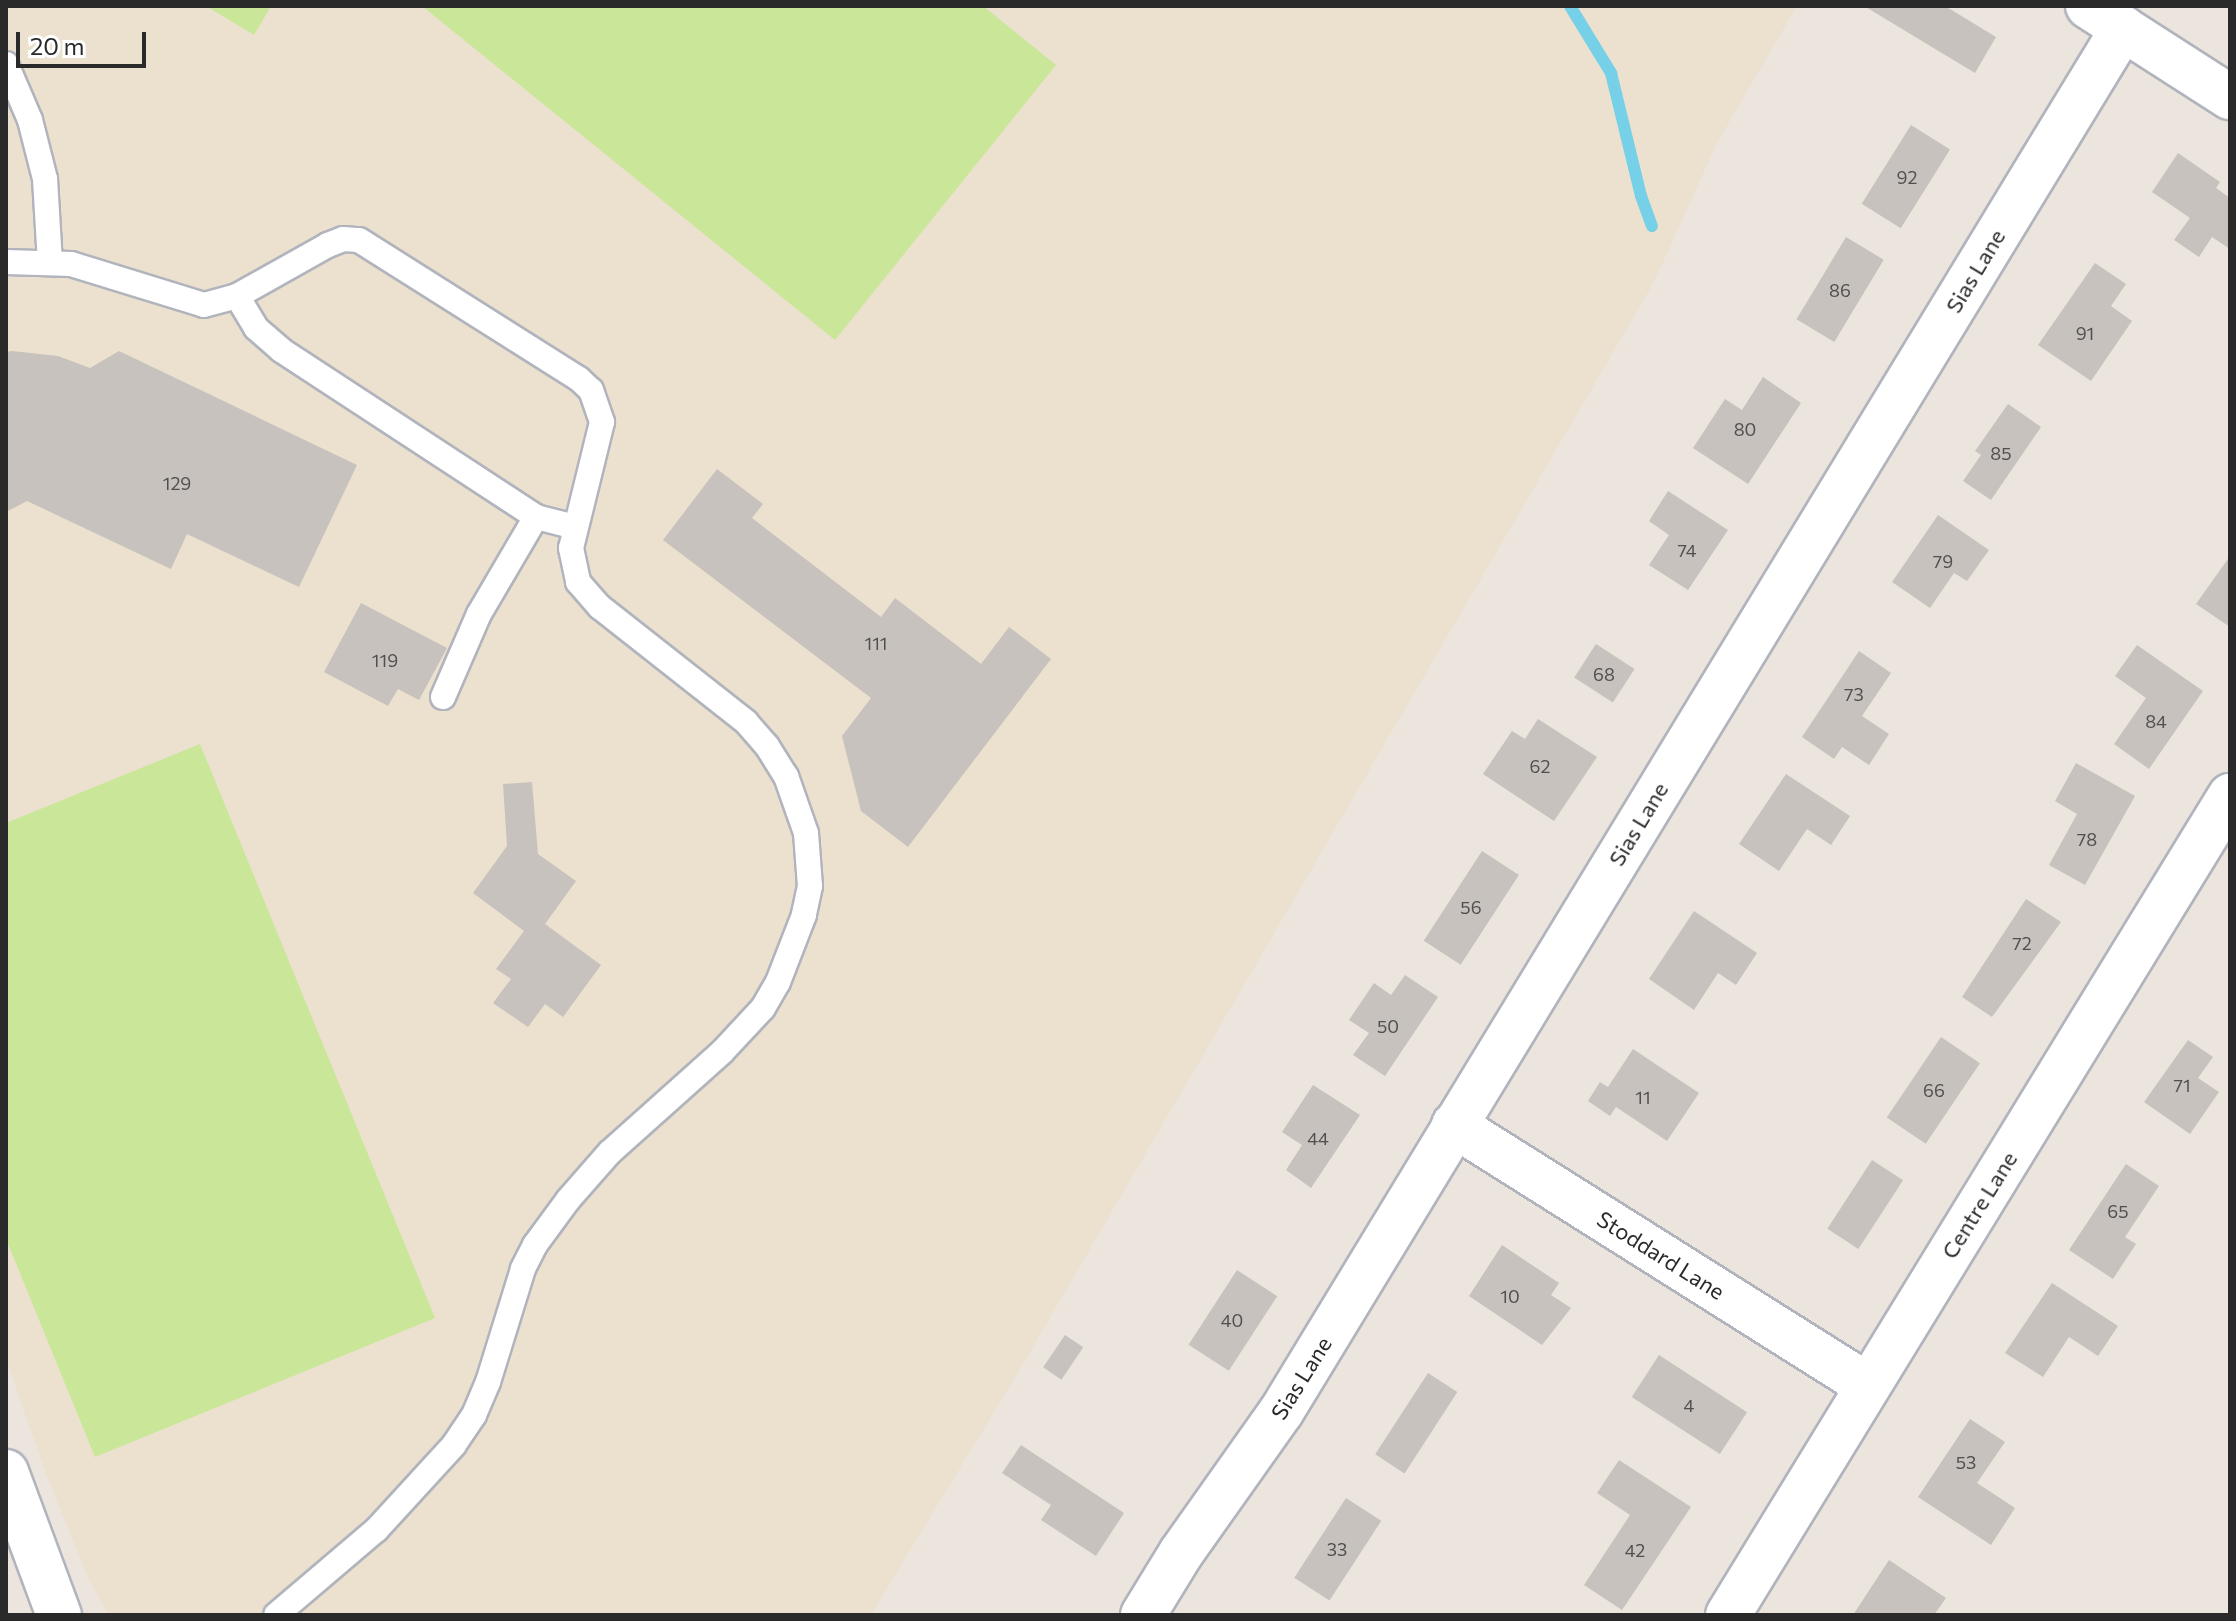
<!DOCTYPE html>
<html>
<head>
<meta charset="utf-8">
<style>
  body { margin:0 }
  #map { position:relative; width:2236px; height:1621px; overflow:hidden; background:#ece5dd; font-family:Commissioner,sans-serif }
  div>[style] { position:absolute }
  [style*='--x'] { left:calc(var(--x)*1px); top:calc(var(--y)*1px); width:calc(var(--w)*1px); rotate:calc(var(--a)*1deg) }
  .education>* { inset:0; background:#ece1ce }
  .pitch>* { inset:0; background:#c9e699 }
  .stream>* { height:12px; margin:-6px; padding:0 6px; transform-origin:6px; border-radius:6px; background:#76d0e8 }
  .building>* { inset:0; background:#c7c2bd; transform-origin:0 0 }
  .roads { filter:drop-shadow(2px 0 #b1b4bd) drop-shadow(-2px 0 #b1b4bd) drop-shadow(0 2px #b1b4bd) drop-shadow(0 -2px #b1b4bd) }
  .lane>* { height:24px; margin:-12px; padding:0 12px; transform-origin:12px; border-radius:12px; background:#fff }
  .street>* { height:44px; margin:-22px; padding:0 22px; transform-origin:22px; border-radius:22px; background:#fff }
  .secondary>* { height:44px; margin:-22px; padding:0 22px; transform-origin:22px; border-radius:22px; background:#fff }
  span { translate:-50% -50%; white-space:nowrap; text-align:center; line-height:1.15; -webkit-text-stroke:6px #fff; paint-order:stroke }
  .number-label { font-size:18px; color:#51504f }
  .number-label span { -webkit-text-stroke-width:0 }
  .street-label { font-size:22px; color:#2a2a2a }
  .frame { position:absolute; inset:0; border:8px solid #2a2a2a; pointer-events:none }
  .scale { position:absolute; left:16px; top:32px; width:130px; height:36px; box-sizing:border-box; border:4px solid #2a2a2a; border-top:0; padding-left:10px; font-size:24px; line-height:28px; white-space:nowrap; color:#2a2a2a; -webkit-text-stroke:6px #fff; paint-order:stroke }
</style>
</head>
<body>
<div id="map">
  <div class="education">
    <i style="clip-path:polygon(6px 6px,1797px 6px,1717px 143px,1654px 282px,1023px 1364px,871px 1615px,109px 1615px,89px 1580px,48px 1479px,6px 1360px)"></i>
  </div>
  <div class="pitch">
    <i style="clip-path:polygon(206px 6px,271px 6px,254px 35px)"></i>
    <i style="clip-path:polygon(422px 6px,983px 6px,1056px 65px,835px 340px)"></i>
    <i style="clip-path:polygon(200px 744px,435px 1318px,95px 1457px,6px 1239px,6px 823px)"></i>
  </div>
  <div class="stream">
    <i style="--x:1570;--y:6;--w:79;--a:58.5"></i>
    <i style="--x:1611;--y:73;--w:127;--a:76.3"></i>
    <i style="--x:1641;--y:196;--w:32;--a:70"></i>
  </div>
  <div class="building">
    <i style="clip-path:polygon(1864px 6px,1945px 6px,1996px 37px,1975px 73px)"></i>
    <i style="left:1911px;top:125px;width:46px;height:93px;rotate:32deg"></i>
    <i style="clip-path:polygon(2178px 153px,2220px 182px,2216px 188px,2230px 198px,2230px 249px,2212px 237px,2199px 257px,2174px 240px,2190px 218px,2152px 192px)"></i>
    <i style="left:1846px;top:237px;width:44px;height:96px;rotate:31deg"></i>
    <i style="clip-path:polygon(2095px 263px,2126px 284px,2111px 306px,2132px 321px,2091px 381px,2038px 345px)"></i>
    <i style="clip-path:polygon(12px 351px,58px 356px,90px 368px,119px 351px,357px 465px,299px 587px,187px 534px,171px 569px,27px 501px,6px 512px,6px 352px)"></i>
    <i style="clip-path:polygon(1763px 377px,1801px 403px,1748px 484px,1693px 448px,1725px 399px,1742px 410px)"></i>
    <i style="clip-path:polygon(2008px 404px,2041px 427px,1991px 500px,1963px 481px,1981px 455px,1975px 451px)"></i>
    <i style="clip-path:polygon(717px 469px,763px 504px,752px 518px,881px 617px,895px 598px,981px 664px,1009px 627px,1051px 659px,908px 847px,861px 811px,842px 736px,871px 698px,663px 540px)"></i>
    <i style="clip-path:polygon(1668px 491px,1728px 530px,1688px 590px,1649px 565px,1669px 535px,1649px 521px)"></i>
    <i style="clip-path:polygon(1938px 515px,1989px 550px,1967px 581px,1954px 573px,1930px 608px,1892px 582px)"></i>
    <i style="clip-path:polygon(2230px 556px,2230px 627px,2196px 604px)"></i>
    <i style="clip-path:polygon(361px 603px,447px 648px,419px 700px,398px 689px,388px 706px,324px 672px)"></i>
    <i style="left:1596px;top:644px;width:46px;height:40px;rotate:33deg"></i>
    <i style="clip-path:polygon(2137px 645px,2203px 691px,2149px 769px,2114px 744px,2146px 698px,2115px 676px)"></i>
    <i style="clip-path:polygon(1859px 651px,1891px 673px,1862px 716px,1889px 734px,1869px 765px,1842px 747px,1834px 759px,1802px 737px)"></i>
    <i style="clip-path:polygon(1538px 719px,1597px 757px,1554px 821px,1483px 774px,1512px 731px,1525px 739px)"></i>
    <i style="clip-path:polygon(2076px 763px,2135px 796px,2085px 885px,2049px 865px,2077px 814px,2055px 801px)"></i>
    <i style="clip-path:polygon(1786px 774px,1850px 816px,1831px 845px,1807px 829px,1779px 871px,1739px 844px)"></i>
    <i style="clip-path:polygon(532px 782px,538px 854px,576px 881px,545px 924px,601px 965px,563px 1017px,545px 1004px,528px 1027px,493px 1003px,511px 979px,496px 969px,524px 931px,473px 893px,507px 846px,503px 784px)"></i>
    <i style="left:1482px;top:851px;width:44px;height:107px;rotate:33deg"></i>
    <i style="clip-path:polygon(2026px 899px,2061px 922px,1992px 1017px,1962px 997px)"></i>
    <i style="clip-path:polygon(1694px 911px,1757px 953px,1736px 985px,1718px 973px,1694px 1010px,1649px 979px)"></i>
    <i style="clip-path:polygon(1405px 975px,1438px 997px,1385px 1076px,1353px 1055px,1369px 1033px,1349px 1020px,1374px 983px,1391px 995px)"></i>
    <i style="left:1941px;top:1037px;width:47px;height:97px;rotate:34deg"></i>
    <i style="clip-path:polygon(2188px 1040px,2213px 1057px,2198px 1078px,2219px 1092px,2190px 1134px,2144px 1102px)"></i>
    <i style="clip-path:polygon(1633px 1049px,1699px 1093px,1667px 1141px,1616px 1107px,1610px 1116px,1588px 1101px,1600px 1082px,1608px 1087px)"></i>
    <i style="clip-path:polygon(1313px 1085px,1360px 1115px,1311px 1188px,1286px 1170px,1302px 1145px,1282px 1132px)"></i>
    <i style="left:1872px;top:1160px;width:37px;height:82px;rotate:33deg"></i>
    <i style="clip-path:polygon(2126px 1164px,2159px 1186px,2125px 1237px,2136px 1244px,2113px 1279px,2069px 1250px)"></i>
    <i style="clip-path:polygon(1502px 1245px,1559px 1283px,1551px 1295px,1571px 1308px,1542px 1345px,1469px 1296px)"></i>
    <i style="left:1237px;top:1270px;width:48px;height:89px;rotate:33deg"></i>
    <i style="clip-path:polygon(2052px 1283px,2118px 1326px,2098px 1356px,2069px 1337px,2043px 1377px,2005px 1353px)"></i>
    <i style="left:1065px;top:1335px;width:22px;height:39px;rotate:34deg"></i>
    <i style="left:1659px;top:1355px;width:105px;height:50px;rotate:33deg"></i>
    <i style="left:1428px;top:1373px;width:35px;height:97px;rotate:33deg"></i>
    <i style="clip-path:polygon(1970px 1419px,2005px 1442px,1977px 1483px,2015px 1508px,1991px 1545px,1918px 1497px)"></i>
    <i style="clip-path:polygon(1021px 1445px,1124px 1513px,1096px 1556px,1041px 1520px,1051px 1505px,1002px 1473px)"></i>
    <i style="clip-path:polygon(1619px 1460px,1691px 1507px,1622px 1610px,1584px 1585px,1630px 1515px,1597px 1493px)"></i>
    <i style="left:1346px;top:1498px;width:42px;height:95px;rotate:33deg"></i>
    <i style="clip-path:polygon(1889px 1560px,1946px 1598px,1934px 1615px,1853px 1615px)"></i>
  </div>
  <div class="roads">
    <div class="lane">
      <i style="--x:6;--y:64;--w:61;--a:66.8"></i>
      <i style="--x:30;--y:120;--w:61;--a:75.7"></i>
      <i style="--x:45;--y:179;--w:83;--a:86.6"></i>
      <i style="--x:6;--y:262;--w:65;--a:1.8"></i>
      <i style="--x:71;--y:264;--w:139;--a:17.1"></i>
      <i style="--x:204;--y:305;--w:34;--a:-15"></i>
      <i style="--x:237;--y:296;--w:104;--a:-29.3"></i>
      <i style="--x:328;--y:245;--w:16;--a:-22"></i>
      <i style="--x:343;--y:239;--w:16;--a:4"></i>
      <i style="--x:359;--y:240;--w:260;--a:32.3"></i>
      <i style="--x:579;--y:379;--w:16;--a:43"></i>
      <i style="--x:591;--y:390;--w:34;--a:71"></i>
      <i style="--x:602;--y:422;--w:130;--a:103.8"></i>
      <i style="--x:571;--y:548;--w:35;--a:78"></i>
      <i style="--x:578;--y:582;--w:33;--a:49"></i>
      <i style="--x:600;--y:607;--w:186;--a:38.2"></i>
      <i style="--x:746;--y:722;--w:32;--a:49"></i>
      <i style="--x:767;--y:746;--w:36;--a:58"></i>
      <i style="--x:786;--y:776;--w:60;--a:70.7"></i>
      <i style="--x:806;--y:833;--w:53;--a:85.7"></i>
      <i style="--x:810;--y:886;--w:30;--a:102"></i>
      <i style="--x:804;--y:915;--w:72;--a:111.2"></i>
      <i style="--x:778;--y:982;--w:30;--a:120"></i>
      <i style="--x:763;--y:1008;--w:60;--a:133"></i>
      <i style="--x:722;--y:1052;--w:150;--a:138.2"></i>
      <i style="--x:610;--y:1152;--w:64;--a:131.2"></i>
      <i style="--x:568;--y:1200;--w:56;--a:126.3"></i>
      <i style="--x:535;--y:1245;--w:27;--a:117"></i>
      <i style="--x:523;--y:1269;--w:118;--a:107.2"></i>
      <i style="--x:488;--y:1382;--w:36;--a:113"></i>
      <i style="--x:474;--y:1415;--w:36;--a:124"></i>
      <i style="--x:454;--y:1445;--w:115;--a:132.5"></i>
      <i style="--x:376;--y:1530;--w:131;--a:139.6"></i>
      <i style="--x:237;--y:296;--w:37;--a:59"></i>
      <i style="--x:256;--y:328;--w:33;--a:41"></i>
      <i style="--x:281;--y:350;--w:305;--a:33.2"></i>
      <i style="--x:536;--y:517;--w:40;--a:14.4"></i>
      <i style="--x:443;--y:697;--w:90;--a:-66.6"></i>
      <i style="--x:479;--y:614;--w:113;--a:-59.6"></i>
    </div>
    <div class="street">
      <i style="--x:2088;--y:6;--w:169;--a:32.7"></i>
      <i style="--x:1454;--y:1125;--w:489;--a:32.2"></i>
      <i style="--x:1143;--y:1615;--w:73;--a:-58.5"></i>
      <i style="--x:1181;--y:1553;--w:173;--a:-54.7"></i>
      <i style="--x:1281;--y:1412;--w:1620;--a:-58.68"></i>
      <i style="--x:1728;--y:1615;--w:961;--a:-58.49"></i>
    </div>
    <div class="secondary">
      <i style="--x:6;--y:1472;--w:153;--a:69.7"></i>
    </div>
  </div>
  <div class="number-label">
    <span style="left:1907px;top:177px">92</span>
    <span style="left:1840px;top:290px">86</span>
    <span style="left:2085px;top:333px">91</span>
    <span style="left:1745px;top:429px">80</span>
    <span style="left:2001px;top:453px">85</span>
    <span style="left:177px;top:483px">129</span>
    <span style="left:1687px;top:550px">74</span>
    <span style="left:1943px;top:561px">79</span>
    <span style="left:876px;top:643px">111</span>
    <span style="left:385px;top:660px">119</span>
    <span style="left:1604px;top:674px">68</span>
    <span style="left:1854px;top:694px">73</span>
    <span style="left:2156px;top:721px">84</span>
    <span style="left:1540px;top:766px">62</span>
    <span style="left:2087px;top:839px">78</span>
    <span style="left:1471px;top:907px">56</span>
    <span style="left:2022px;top:943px">72</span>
    <span style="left:1388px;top:1026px">50</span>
    <span style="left:2182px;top:1085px">71</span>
    <span style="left:1934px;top:1090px">66</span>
    <span style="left:1643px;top:1097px">11</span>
    <span style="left:1318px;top:1138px">44</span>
    <span style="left:2118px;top:1211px">65</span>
    <span style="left:1510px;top:1296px">10</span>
    <span style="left:1232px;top:1320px">40</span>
    <span style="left:1689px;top:1405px">4</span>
    <span style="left:1966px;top:1462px">53</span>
    <span style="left:1337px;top:1549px">33</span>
    <span style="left:1635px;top:1550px">42</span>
  </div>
  <div class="street-label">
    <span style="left:1975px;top:271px;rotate:-59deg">Sias Lane</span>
    <span style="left:1638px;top:824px;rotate:-59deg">Sias Lane</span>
    <span style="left:1979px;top:1205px;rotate:-58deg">Centre Lane</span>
    <span style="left:1661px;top:1255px;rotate:32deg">Stoddard Lane</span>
    <span style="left:1301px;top:1378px;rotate:-58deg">Sias Lane</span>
  </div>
  <div class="frame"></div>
  <div class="scale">20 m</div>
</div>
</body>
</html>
